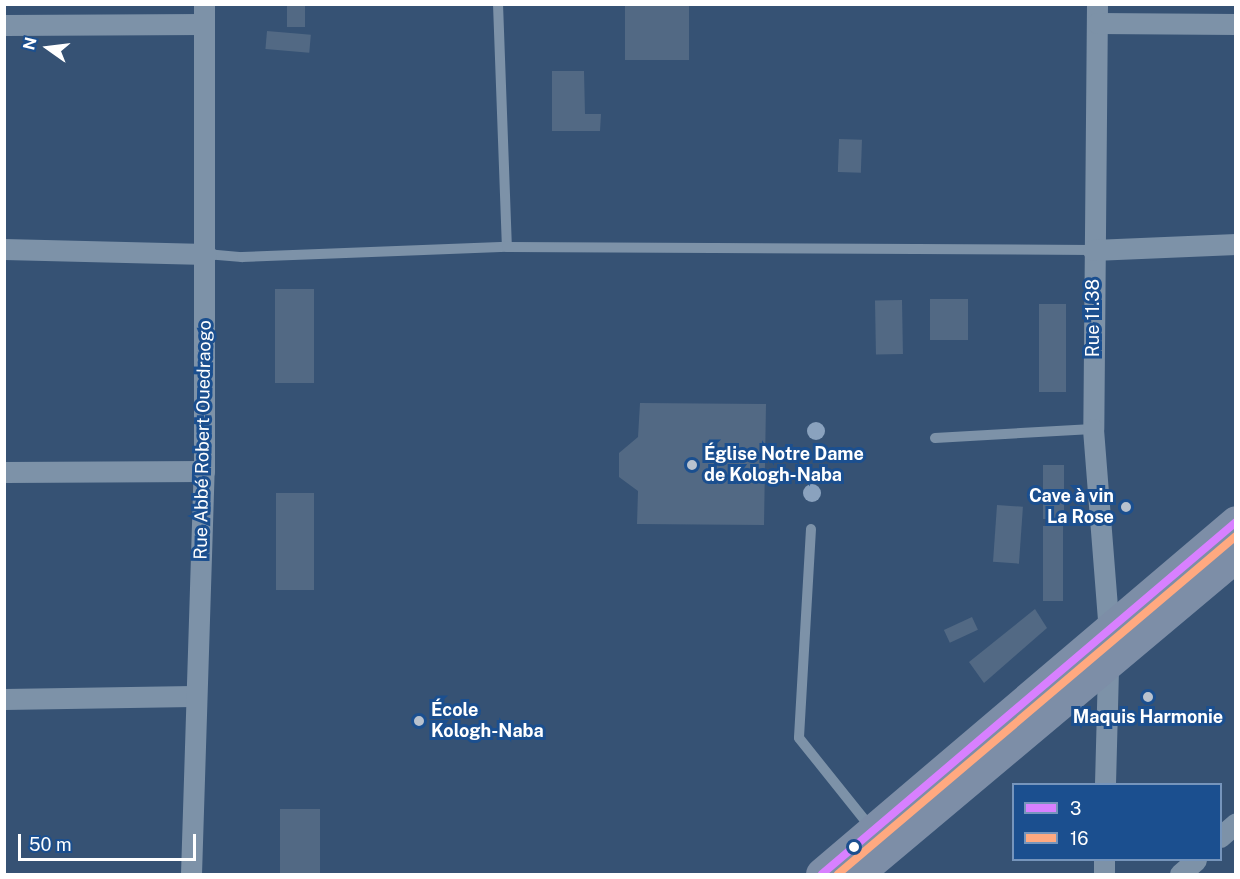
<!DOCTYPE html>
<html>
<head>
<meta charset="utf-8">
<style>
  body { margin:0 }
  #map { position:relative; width:1240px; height:879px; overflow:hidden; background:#365274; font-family:"Public Sans",sans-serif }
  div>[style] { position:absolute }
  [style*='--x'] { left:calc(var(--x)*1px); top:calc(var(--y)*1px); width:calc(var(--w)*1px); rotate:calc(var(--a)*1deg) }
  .building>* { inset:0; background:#526984; transform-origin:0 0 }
  .service>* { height:10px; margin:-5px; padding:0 5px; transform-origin:5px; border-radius:5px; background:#7d92a8 }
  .minor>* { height:21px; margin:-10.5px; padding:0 10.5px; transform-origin:10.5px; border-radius:10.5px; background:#7d92a8 }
  .primary>* { height:33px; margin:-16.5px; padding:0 16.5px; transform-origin:16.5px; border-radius:16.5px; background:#7d8ea7 }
  .bus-1>* { height:8px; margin:-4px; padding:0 4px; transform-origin:4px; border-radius:4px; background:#d880ff }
  .bus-2>* { height:8px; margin:-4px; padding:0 4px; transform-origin:4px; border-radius:4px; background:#ffa980 }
  .trees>* { width:18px; height:18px; margin:-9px; border-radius:50%; background:#8aa2be }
  .dots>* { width:16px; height:16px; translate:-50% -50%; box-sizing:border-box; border:3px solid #1b4f8f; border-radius:50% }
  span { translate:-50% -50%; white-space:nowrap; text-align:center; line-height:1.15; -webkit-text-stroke:6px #1b4f8f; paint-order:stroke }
  .street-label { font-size:18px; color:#fff }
  .poi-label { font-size:18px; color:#fff; font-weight:700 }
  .left { translate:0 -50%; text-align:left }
  .right { translate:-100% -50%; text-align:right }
  .frame { position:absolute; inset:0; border:6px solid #fff; pointer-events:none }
  .legend { position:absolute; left:1012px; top:783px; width:210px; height:78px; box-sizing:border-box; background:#1b4f8f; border:2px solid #7695bc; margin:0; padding:8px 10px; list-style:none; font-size:18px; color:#fff }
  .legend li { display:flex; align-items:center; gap:12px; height:30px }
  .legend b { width:30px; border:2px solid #7695bc }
  .north { position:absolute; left:18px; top:18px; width:60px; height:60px; -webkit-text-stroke:4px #1b4f8f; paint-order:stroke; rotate:284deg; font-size:16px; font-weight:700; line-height:24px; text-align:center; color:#fff }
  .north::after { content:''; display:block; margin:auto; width:21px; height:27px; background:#fff; clip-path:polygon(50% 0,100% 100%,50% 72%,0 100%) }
  .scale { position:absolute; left:18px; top:834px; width:178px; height:27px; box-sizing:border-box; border:3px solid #fff; border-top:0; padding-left:8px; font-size:18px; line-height:21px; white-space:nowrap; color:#fff; -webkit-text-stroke:4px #1b4f8f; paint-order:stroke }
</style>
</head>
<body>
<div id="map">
  <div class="building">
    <i style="left:287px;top:4px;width:18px;height:23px"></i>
    <i style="left:625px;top:4px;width:64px;height:56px"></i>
    <i style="left:267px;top:31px;width:44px;height:18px;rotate:5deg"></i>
    <i style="clip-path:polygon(552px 71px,584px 71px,585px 114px,601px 114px,600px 131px,552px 131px)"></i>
    <i style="left:839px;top:139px;width:23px;height:33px;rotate:2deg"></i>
    <i style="left:275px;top:289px;width:39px;height:94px"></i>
    <i style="left:930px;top:299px;width:38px;height:41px"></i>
    <i style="left:902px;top:300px;width:54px;height:27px;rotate:89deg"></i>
    <i style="left:1039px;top:304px;width:27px;height:88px"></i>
    <i style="clip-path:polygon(640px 403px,766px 404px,764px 525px,637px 524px,638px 491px,619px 477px,619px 453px,638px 437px)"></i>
    <i style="left:1043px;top:465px;width:21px;height:54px"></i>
    <i style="left:314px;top:493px;width:97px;height:38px;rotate:90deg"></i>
    <i style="left:997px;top:505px;width:26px;height:57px;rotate:4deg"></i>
    <i style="left:1043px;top:526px;width:20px;height:75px"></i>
    <i style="clip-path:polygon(1035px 609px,1047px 628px,984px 683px,969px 662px)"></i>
    <i style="left:972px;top:617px;width:14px;height:31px;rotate:65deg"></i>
    <i style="left:280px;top:809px;width:40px;height:65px"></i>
  </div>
  <div class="service">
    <i style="--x:498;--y:4;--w:243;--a:87.9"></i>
    <i style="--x:206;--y:254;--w:36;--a:5"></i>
    <i style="--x:242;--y:257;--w:265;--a:-2.2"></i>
    <i style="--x:507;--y:247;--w:586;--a:0.29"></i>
    <i style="--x:935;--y:438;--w:158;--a:-3.3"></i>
    <i style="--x:811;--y:529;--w:209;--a:93.3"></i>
    <i style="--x:799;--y:738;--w:115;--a:51.3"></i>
  </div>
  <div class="minor">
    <i style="--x:1097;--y:4;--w:425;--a:90.5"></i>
    <i style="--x:1093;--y:429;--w:203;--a:85.5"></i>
    <i style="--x:1109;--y:631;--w:153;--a:91.5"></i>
    <i style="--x:1097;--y:23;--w:139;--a:0.4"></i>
    <i style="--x:4;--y:25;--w:200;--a:-0.3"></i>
    <i style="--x:4;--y:249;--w:202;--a:1.4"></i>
    <i style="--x:1093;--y:250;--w:143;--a:-2.4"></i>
    <i style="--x:4;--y:472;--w:200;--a:-0.3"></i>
    <i style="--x:4;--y:699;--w:189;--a:-0.9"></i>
    <i style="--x:1220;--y:837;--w:21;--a:-41"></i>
    <i style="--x:191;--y:874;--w:403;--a:-88.2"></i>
    <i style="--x:204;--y:471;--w:467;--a:-90"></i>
    <i style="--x:1104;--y:874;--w:14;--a:-90"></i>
    <i style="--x:1180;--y:874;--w:21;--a:-41"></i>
  </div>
  <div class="primary">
    <i style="--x:822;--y:874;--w:543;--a:-40.37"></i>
    <i style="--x:856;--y:874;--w:496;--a:-40"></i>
  </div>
  <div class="bus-1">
    <i style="--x:822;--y:874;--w:543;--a:-40.37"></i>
  </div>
  <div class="bus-2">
    <i style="--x:838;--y:874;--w:522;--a:-40.34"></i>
  </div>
  <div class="trees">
    <i style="left:816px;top:431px"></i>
    <i style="left:812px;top:493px"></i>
  </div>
  <div class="dots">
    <i style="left:692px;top:465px;background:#b9c2ce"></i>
    <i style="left:1126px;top:507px;background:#b9c2ce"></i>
    <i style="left:1148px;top:697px;background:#b9c2ce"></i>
    <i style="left:419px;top:721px;background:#b9c2ce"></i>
    <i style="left:854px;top:847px;background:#fff"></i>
  </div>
  <div class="street-label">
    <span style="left:1093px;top:318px;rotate:-90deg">Rue 11.38</span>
    <span style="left:203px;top:440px;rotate:-89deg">Rue Abbé Robert Ouedraogo</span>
  </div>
  <div class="poi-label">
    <span class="left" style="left:704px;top:465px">Église Notre Dame<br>de Kologh-Naba</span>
    <span class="right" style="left:1114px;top:507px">Cave à vin<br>La Rose</span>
    <span class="left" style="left:431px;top:721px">École<br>Kologh-Naba</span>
    <span style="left:1148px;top:717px">Maquis Harmonie</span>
  </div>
  <div class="frame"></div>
  <ul class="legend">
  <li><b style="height:8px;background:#d880ff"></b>3</li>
  <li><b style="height:8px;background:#ffa980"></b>16</li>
  </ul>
  <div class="north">N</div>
  <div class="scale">50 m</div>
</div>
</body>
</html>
